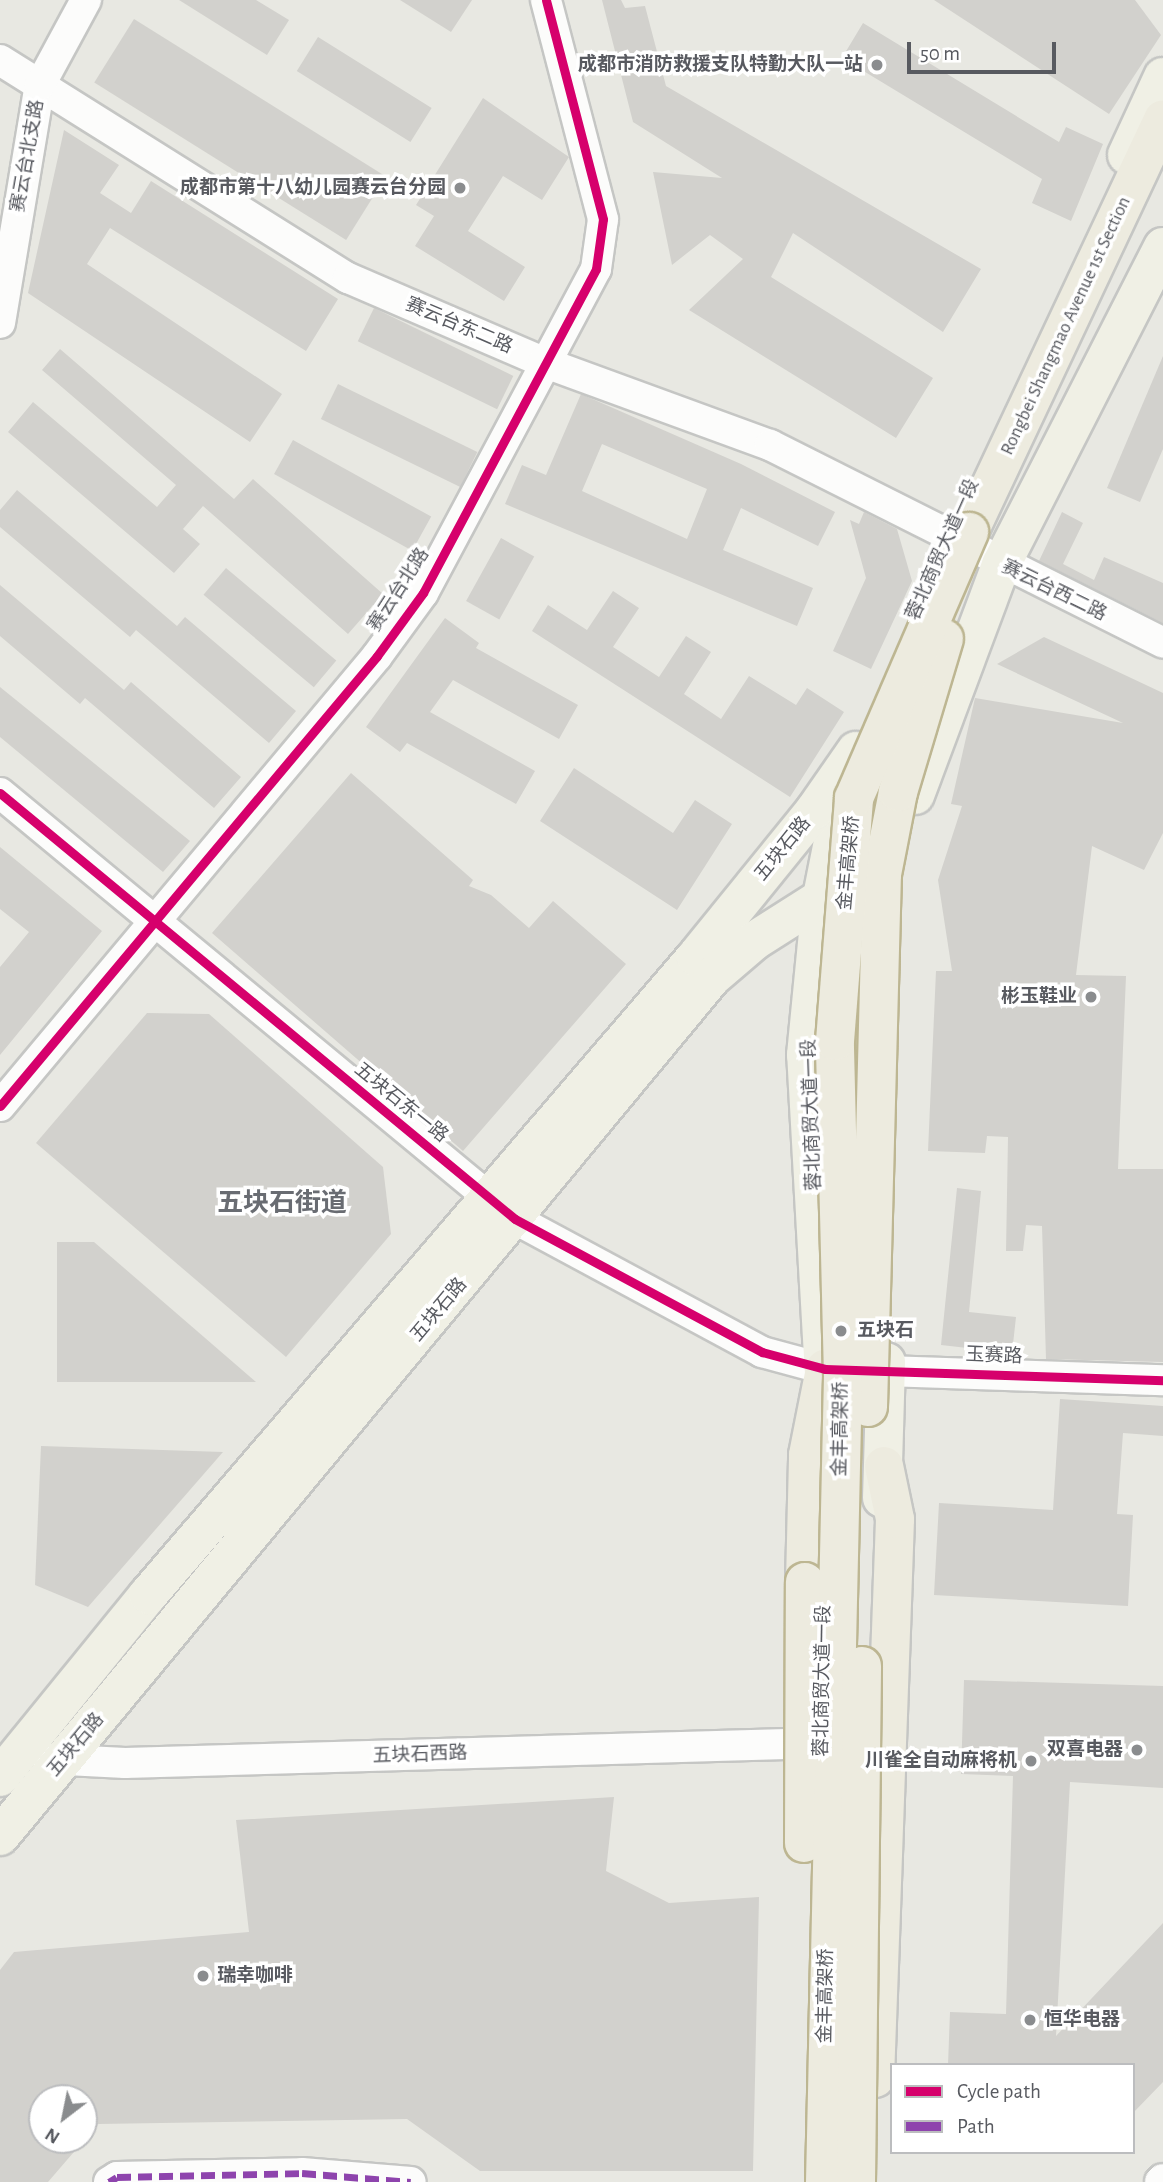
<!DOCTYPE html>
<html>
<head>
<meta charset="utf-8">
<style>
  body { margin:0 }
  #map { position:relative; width:1163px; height:2182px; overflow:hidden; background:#e8e8e2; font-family:"Alegreya Sans","Noto Sans SC",sans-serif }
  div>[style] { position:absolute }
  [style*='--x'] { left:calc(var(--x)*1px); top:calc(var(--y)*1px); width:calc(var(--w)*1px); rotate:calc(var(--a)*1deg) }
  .building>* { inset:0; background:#d2d1cd; transform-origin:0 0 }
  .roads { filter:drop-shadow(2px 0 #c5c6c4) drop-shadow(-2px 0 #c5c6c4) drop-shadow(0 2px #c5c6c4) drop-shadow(0 -2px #c5c6c4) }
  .minor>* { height:30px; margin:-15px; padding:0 15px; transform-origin:15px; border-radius:15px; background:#fcfcfb }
  .major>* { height:38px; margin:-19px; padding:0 19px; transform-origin:19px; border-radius:19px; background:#f0f0e5 }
  .highway>* { height:38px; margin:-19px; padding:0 19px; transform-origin:19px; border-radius:19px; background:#edebdf }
  .bridges { filter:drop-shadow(2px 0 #bdb692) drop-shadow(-2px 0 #bdb692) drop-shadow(0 2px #bdb692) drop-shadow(0 -2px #bdb692) }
  .highway-bridge>* { height:38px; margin:-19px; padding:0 19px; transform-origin:19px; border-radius:19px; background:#edebdf }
  .quiet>* { height:7px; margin-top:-3.5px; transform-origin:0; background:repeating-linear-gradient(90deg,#8e44ad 0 14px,transparent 0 21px) }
  .cycleway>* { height:9px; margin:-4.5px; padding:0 4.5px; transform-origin:4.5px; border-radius:4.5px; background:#d6006c }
  .dots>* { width:19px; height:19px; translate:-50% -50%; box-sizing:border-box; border:4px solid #fff; border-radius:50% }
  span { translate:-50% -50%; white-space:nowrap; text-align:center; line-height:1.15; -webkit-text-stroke:7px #fff; paint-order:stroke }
  .poi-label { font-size:19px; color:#585a60; font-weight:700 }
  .right { translate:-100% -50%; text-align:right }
  .left { translate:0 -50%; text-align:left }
  .street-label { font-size:19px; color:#585a60 }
  .district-label { font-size:26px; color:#696c72; font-weight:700 }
  .legend { position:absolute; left:890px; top:2063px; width:245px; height:91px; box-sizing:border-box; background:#fff; border:2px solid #bcbdbf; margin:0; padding:9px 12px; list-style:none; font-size:21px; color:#585a60 }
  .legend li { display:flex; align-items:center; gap:14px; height:35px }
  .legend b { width:35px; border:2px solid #bcbdbf }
  .north { position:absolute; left:28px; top:2084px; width:70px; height:70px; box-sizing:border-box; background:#fff; border:2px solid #bcbdbf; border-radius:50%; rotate:212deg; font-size:19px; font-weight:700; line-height:28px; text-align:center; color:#585a60 }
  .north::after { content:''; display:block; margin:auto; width:24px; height:32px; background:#8a8c8e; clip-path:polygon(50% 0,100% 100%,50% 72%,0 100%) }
  .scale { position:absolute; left:907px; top:42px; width:149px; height:32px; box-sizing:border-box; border:4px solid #585a60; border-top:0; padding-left:9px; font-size:21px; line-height:24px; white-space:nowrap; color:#585a60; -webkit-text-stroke:5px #fff; paint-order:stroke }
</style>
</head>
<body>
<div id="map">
  <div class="building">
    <i style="clip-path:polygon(179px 0,256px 0,289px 20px,267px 55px)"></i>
    <i style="clip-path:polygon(400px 0,472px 0,451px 32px)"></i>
    <i style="clip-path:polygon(602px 0,621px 0,625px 8px,645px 6px,666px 86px,981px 269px,943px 332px,793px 233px,771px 277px,933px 378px,896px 438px,689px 310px,743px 259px,710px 235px,672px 265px,653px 172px,722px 178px,633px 122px)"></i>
    <i style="clip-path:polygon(934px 0,1135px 0,1161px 35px,1109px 114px)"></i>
    <i style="left:134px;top:19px;width:297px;height:75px;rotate:32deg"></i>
    <i style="clip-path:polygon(863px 23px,1059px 142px,1066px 127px,1103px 144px,1071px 221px,1032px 203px,1042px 179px,842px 58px)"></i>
    <i style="left:318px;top:37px;width:134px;height:40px;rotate:32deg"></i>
    <i style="clip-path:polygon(483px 98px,569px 157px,542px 200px,503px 176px,468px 231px,525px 267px,504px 301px,415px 246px,434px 216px,416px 205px)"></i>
    <i style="clip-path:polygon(64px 130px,119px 165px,100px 193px,131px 213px,151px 181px,338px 299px,306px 351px,110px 228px,87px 264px,282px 394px,250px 442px,28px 293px)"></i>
    <i style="left:374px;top:308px;width:155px;height:37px;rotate:26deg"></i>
    <i style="clip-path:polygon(60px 349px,234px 499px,253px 479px,383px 594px,348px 634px,203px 506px,183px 529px,200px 544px,174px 573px,8px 432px,33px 402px,157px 507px,176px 485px,42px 370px)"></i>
    <i style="clip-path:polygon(1163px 356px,1163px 449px,1140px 502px,1107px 488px)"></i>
    <i style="left:338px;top:384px;width:155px;height:39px;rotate:26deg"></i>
    <i style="clip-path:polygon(evenodd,581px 394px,741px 464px,835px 512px,818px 546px,741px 508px,723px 550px,813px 588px,797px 626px,505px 504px,522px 465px,546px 475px,581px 394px,602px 444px,707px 489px,687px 539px,582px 491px,602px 444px)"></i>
    <i style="left:293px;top:440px;width:158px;height:39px;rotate:29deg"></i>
    <i style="clip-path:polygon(17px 490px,177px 626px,185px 617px,296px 711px,269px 743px,136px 630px,130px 637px,0 527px,0 510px)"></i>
    <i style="clip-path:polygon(864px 512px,897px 529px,912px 581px,871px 669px,833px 651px,866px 578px,850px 520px,859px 524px)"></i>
    <i style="clip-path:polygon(1062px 512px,1083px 523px,1063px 564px,1094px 580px,1104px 557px,1163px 583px,1163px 623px,1039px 561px)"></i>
    <i style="left:501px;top:538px;width:38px;height:72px;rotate:29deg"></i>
    <i style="left:226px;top:568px;width:144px;height:35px;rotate:40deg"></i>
    <i style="clip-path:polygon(0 585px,124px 690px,131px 682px,241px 777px,214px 808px,85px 698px,80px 704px,0 636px)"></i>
    <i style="clip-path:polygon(613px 591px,639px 608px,613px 647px,659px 677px,686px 636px,711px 652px,684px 694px,721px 719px,749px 676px,796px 705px,807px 688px,844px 712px,790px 797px,532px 631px,548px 605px,587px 630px)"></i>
    <i style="clip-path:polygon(445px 618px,479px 643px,476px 648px,578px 705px,559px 739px,453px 680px,430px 712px,535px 771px,516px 804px,407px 743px,400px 752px,366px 727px)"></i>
    <i style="clip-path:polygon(1044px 637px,1163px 693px,1163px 833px,1144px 870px,1092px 846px,1076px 975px,1126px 976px,1118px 1169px,1163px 1169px,1163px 1362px,1046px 1359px,1042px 1226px,1026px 1225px,1023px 1251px,1006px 1251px,1008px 1137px,987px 1136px,985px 1153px,928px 1151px,936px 971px,952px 971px,938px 880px,962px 806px,951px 804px,975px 698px,1123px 723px,997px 664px)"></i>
    <i style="clip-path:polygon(0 687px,190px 841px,163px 872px,0 737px)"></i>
    <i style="clip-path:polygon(574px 768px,673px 833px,695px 800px,732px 824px,677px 910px,540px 821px)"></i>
    <i style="clip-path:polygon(351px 773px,473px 880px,469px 886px,491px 895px,529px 928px,553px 901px,626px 964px,463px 1151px,212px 933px)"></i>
    <i style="clip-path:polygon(0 847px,102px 931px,0 1055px,0 967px,29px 932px,0 909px)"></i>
    <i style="clip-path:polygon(147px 1013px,209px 1014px,383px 1167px,391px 1234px,286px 1357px,36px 1143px)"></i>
    <i style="clip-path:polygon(957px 1188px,981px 1191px,969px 1312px,1016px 1317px,1012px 1353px,941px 1345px)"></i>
    <i style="clip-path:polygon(57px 1242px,94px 1242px,256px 1382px,57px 1382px)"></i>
    <i style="clip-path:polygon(1060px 1399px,1163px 1406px,1163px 1436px,1123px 1433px,1117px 1514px,1133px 1515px,1128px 1606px,934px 1595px,939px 1503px,1053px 1510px)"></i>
    <i style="clip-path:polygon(41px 1446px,223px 1452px,88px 1607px,35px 1585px)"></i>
    <i style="clip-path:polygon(964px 1680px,1163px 1686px,1163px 1788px,1070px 1782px,1056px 2036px,1163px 1923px,1163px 2082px,1133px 2113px,1133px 2065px,948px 2065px,950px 2012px,1006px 2014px,1013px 1776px,961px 1774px)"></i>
    <i style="clip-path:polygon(evenodd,614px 1797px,606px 1871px,669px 1903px,759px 1897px,753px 2171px,480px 2171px,407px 2119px,98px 2124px,48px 2182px,0 2182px,0 1970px,14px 1952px,249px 1932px,236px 1820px,614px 1797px,42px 2098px,84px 2098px,84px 2140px,42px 2140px,42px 2098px)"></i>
  </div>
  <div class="roads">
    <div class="minor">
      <i style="--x:0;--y:60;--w:411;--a:32.1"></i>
      <i style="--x:348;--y:278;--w:212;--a:23.3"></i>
      <i style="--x:543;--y:362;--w:242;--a:20.1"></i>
      <i style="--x:770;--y:445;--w:440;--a:26.7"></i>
      <i style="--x:0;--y:323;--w:241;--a:-80.5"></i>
      <i style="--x:40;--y:85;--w:97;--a:-61.6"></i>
      <i style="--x:0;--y:793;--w:668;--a:39.6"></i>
      <i style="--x:515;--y:1219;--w:281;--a:28.3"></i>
      <i style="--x:762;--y:1352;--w:65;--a:15.1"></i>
      <i style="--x:825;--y:1369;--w:338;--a:1.9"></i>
      <i style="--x:0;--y:1106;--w:587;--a:-50.04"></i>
      <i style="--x:377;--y:656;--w:78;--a:-53.9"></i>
      <i style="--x:423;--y:593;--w:367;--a:-61.9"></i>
      <i style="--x:596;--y:269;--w:50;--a:-82"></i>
      <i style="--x:603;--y:219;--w:226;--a:-104.6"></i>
      <i style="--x:47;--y:1759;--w:78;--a:2.9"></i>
      <i style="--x:125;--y:1763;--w:697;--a:-1.64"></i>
      <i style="--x:109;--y:2182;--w:9;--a:-32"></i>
      <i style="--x:117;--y:2177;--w:185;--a:-1.2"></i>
      <i style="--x:302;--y:2173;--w:109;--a:4.7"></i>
      <i style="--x:1160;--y:2182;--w:4;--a:-45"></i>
    </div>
    <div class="major">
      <i style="--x:1127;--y:155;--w:86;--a:-65.2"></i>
      <i style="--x:915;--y:795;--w:246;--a:-69.5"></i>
      <i style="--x:1001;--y:565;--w:357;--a:-63"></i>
      <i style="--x:825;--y:1392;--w:338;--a:-93.2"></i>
      <i style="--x:806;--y:1055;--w:154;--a:-84.4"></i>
      <i style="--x:821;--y:902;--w:103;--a:-78.8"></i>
      <i style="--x:882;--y:1498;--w:136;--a:-88.3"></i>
      <i style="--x:0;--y:1777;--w:235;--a:-50.9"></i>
      <i style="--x:148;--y:1595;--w:841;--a:-49.34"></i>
      <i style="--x:696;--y:957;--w:189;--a:-51"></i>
      <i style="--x:815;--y:810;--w:72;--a:-55.2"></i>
      <i style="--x:0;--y:1836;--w:1116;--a:-50.35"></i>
      <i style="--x:712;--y:977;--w:55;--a:-40.6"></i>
      <i style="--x:754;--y:941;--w:97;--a:-32.4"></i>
    </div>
    <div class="highway">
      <i style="--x:969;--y:532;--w:456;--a:-64.8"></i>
      <i style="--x:805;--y:1582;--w:127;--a:-88.6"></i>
      <i style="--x:808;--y:1455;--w:88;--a:-78.8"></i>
      <i style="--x:875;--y:2078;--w:559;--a:-87.95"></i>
      <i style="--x:895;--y:1519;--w:54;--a:-101.7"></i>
    </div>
  </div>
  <div class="bridges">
    <div class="highway-bridge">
      <i style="--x:868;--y:1407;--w:533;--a:-88.5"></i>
      <i style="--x:882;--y:874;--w:84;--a:-79"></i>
      <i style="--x:898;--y:792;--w:160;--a:-73.3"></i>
      <i style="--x:804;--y:1843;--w:261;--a:-89.8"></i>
      <i style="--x:825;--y:2182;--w:806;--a:-88.72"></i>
      <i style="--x:843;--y:1376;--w:335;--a:-91.4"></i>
      <i style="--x:835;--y:1041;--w:244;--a:-85.5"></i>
      <i style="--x:854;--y:798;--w:290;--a:-66.6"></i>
      <i style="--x:856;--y:2182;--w:516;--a:-89.33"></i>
    </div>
  </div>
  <div class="quiet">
    <i style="--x:109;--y:2182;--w:9;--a:-32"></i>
    <i style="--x:117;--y:2177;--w:185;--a:-1.2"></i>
    <i style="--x:302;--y:2173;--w:109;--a:4.7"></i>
  </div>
  <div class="cycleway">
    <i style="--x:0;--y:793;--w:668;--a:39.6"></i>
    <i style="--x:515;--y:1219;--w:281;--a:28.3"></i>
    <i style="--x:762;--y:1352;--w:65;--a:15.1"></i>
    <i style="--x:825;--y:1369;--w:338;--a:1.9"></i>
    <i style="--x:0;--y:1106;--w:587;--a:-50.04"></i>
    <i style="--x:377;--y:656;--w:78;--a:-53.9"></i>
    <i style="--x:423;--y:593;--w:367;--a:-61.9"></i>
    <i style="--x:596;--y:269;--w:50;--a:-82"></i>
    <i style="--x:603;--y:219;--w:226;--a:-104.6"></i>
  </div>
  <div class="dots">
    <i style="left:877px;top:65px;background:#8a8c8e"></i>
    <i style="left:460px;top:188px;background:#8a8c8e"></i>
    <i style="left:1091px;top:997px;background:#8a8c8e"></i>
    <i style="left:841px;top:1331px;background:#8a8c8e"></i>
    <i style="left:1137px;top:1750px;background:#8a8c8e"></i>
    <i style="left:1031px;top:1761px;background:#8a8c8e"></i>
    <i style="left:203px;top:1976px;background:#8a8c8e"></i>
    <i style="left:1030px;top:2020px;background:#8a8c8e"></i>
  </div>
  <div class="poi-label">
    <span class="right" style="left:863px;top:65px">成都市消防救援支队特勤大队一站</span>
    <span class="right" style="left:446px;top:188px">成都市第十八幼儿园赛云台分园</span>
    <span class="right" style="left:1077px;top:997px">彬玉鞋业</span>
    <span class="left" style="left:857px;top:1331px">五块石</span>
    <span class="right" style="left:1123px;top:1750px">双喜电器</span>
    <span class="right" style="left:1017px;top:1761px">川雀全自动麻将机</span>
    <span class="left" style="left:217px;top:1976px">瑞幸咖啡</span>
    <span class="left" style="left:1044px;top:2020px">恒华电器</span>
  </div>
  <div class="street-label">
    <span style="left:28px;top:156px;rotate:-80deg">赛云台北支路</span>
    <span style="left:459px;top:326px;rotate:23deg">赛云台东二路</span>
    <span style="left:1066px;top:326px;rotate:-65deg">Rongbei Shangmao Avenue 1st Section</span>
    <span style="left:943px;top:550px;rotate:-66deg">蓉北商贸大道一段</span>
    <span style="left:399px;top:590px;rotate:-57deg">赛云台北路</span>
    <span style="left:1054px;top:591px;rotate:26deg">赛云台西二路</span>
    <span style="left:783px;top:849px;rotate:-51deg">五块石路</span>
    <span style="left:849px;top:863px;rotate:-85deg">金丰高架桥</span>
    <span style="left:401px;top:1103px;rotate:39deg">五块石东一路</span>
    <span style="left:812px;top:1115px;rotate:-92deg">蓉北商贸大道一段</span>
    <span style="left:439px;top:1310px;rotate:-50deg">五块石路</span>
    <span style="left:994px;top:1356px;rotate:2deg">玉赛路</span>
    <span style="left:841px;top:1429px;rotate:-89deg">金丰高架桥</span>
    <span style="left:823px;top:1681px;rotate:-89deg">蓉北商贸大道一段</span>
    <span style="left:76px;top:1745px;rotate:-50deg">五块石路</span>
    <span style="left:420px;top:1755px;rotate:-2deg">五块石西路</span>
    <span style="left:826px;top:1996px;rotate:-89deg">金丰高架桥</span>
  </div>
  <div class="district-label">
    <span style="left:282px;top:1204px">五块石街道</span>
  </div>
  <ul class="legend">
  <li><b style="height:9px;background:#d6006c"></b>Cycle path</li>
  <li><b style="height:9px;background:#8e44ad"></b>Path</li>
  </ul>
  <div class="north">N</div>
  <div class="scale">50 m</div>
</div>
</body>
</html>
